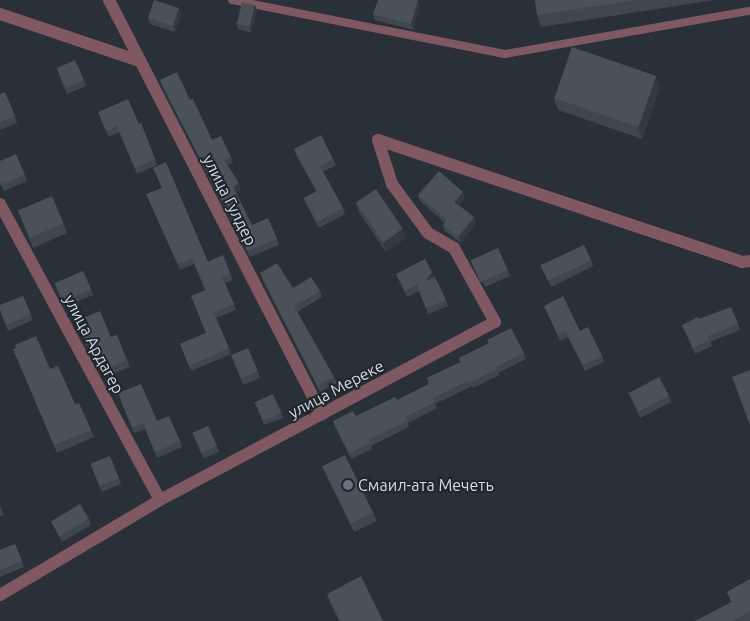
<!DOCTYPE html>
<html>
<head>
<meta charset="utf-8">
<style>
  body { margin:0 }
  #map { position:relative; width:750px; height:621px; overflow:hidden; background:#293037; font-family:Ubuntu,sans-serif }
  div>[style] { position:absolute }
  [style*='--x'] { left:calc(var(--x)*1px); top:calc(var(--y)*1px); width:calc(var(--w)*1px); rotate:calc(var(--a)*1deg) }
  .lane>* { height:8px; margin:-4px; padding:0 4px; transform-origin:4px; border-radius:4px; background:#805861 }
  .street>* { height:12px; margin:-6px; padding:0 6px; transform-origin:6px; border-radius:6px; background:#805861 }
  .wall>* { inset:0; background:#40464d; transform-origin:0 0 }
  .shaded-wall>* { inset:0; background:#34393e }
  .building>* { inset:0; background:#4a5159; transform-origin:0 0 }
  .dots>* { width:14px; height:14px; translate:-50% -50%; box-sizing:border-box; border:2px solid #1f262d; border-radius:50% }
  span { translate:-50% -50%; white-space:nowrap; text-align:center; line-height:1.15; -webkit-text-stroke:4px #1f262d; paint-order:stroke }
  .street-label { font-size:16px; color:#d8dde2 }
  .poi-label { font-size:16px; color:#d8dde2 }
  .left { translate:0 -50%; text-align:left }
</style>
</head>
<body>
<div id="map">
  <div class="lane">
    <i style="--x:232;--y:0;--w:278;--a:11.2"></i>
    <i style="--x:505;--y:54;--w:249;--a:-10"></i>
  </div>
  <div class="street">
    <i style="--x:109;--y:0;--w:466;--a:62.8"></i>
    <i style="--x:0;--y:14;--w:148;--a:18.6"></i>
    <i style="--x:378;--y:140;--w:384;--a:18.5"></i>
    <i style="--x:742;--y:262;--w:8;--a:-7"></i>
    <i style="--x:0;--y:204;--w:336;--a:61.6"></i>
    <i style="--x:0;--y:595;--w:186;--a:-30.7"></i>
    <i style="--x:160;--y:500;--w:379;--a:-28"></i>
    <i style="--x:495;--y:322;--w:85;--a:-119"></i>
    <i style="--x:454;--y:248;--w:30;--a:-150"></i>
    <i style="--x:428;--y:233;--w:61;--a:-126.3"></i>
    <i style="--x:392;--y:184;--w:46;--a:-107.7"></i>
  </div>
  <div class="wall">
    <i style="clip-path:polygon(535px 0,715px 0,541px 27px,537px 15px)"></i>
    <i style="clip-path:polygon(255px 5px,257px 11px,251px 33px,238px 29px,236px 23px)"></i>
    <i style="clip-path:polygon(420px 6px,413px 30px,375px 20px,373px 14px)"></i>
    <i style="clip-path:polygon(179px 8px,181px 14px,175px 32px,150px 24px,148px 18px)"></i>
    <i style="clip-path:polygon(58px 73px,84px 80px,86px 86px,67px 94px)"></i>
    <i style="clip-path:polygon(160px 80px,190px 100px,212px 140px,231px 157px,233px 163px,227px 165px,241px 189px,236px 193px,252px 225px,277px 239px,279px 245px,250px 257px,162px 86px)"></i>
    <i style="clip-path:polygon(660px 88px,642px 139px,558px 110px,554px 98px)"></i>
    <i style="clip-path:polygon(0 94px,15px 116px,17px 123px,0 130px)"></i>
    <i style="clip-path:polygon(100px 118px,139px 124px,141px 123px,157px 165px,137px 174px,119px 132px,109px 137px)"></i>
    <i style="clip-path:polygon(294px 149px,333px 159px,336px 165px,323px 172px,343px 208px,345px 214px,319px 228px,306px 204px,304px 198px,316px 191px,296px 155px)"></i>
    <i style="clip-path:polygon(25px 175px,27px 181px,4px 191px,0 183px)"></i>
    <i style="clip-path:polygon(146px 194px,208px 262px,223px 255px,233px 280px,225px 283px,236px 310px,216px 318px,231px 354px,191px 371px,180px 344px,206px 333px,205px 290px,194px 264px,180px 270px)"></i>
    <i style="clip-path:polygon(418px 195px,465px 198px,459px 205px,474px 217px,476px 223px,461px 243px,445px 231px,443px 225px,445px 223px,420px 201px)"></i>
    <i style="clip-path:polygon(356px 203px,406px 238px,386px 252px,359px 212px)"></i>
    <i style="clip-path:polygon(18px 210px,64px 224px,67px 233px,33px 248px)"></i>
    <i style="clip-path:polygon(471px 260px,508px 270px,510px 276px,485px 287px,474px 266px)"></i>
    <i style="clip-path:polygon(591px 260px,593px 266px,551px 287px,541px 266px)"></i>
    <i style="left:83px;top:271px;width:26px;height:31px;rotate:67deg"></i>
    <i style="clip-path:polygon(260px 273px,293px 288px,320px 291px,322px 297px,297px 312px,334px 377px,337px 383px,320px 392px,262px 279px)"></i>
    <i style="clip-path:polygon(396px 274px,434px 277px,446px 300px,448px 306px,428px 314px,419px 291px,407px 297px)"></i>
    <i style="clip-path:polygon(23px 296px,33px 320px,8px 331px,0 310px)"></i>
    <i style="clip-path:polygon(544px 306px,580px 331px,602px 356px,604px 362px,585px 371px,568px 337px,560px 341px)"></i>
    <i style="clip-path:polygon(731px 307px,740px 330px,710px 342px,712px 346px,695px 354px,682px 325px)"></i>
    <i style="clip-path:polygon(76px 321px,111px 337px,127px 360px,130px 367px,105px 377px,90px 344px,86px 346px)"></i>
    <i style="clip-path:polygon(487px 340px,524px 353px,526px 359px,498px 373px,499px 375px,473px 388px,472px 386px,435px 404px,437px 408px,408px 423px,409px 427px,371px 446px,372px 449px,351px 459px,335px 427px,333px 421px,356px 416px,397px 400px,429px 384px,427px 378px,460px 362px,459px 358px,489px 344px)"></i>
    <i style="clip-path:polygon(13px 349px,50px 369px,75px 404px,91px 430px,94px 437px,57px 453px)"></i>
    <i style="clip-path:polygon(231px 355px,258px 371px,260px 378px,243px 385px)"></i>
    <i style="clip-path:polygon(628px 392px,669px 396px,671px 402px,640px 418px)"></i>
    <i style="clip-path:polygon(120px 399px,157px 421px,180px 441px,182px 447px,157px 458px,145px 429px,134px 433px)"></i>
    <i style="clip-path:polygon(255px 402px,281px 412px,283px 418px,264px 425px)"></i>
    <i style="left:208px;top:426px;width:28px;height:17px;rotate:67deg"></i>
    <i style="clip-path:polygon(322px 466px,373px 512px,377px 521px,354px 532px,326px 475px)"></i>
    <i style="clip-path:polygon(93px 471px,119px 478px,121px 484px,102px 492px)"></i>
    <i style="clip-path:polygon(0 505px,4px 515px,0 517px)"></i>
    <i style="clip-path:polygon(89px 519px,91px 525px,62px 542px,54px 527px,51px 521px)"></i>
    <i style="clip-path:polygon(15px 544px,24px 567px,0 577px,0 550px)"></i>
    <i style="clip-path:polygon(750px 579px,750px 621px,695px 621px,731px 602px,727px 592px)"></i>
    <i style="clip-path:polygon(327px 594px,383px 621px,339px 621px,331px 605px)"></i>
  </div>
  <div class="shaded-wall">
    <i style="clip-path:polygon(418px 0,420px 6px,413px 30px,411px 24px)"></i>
    <i style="clip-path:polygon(255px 5px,257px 11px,251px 33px,249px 27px)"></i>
    <i style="clip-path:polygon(179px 8px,181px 14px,175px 32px,173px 26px)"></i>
    <i style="clip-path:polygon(656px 76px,660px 88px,642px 139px,638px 128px)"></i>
    <i style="clip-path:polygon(239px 183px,241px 189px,235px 193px,233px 187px)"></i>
    <i style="clip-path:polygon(463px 192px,465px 198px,456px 208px,454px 202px)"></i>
    <i style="clip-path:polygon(474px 217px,476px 223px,461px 243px,458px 237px)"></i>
    <i style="clip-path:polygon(403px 229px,406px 238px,386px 252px,383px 243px)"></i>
    <i style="clip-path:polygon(432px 272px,434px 278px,426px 281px)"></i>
  </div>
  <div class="building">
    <i style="left:154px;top:0;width:26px;height:19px;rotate:18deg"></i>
    <i style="clip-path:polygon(378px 0,418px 0,411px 24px,373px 14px)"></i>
    <i style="clip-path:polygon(535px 0,636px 0,537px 15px)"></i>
    <i style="left:242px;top:2px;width:13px;height:22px;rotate:13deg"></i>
    <i style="left:572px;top:47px;width:89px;height:54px;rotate:19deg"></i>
    <i style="left:75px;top:60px;width:22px;height:20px;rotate:66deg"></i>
    <i style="clip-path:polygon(177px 72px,190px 100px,193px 99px,212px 140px,221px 136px,231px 157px,224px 160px,239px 183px,233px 187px,252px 225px,268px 218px,277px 239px,248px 251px,160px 80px)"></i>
    <i style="clip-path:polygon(5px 92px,15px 116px,0 122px,0 94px)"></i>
    <i style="clip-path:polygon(128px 99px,139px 124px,141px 123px,155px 159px,135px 168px,117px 126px,106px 131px,98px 112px)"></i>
    <i style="clip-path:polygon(321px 135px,333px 159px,320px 166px,343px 208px,317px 222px,304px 198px,317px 191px,294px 149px)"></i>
    <i style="clip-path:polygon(16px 154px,25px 175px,1px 185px,0 182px,0 161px)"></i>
    <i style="clip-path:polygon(166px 162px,208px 262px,223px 255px,230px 274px,222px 277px,234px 304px,214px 313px,229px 348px,189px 366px,180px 344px,206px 333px,191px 296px,206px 290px,192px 258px,178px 264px,146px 194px,162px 188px,153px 168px)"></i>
    <i style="clip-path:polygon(439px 171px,463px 192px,454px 202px,474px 217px,458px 237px,443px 225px,447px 220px,418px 195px)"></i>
    <i style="left:376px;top:189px;width:48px;height:24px;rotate:56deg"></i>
    <i style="left:52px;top:196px;width:30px;height:37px;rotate:67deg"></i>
    <i style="left:584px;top:245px;width:17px;height:48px;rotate:65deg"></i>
    <i style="left:498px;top:248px;width:24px;height:30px;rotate:66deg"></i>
    <i style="clip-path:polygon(425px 259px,432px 272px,426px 281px,435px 277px,446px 300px,426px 308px,417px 285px,405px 291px,396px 274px)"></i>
    <i style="clip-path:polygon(277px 263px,293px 288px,311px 277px,320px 291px,294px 306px,334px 377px,318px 386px,260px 273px)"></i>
    <i style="left:83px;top:271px;width:20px;height:31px;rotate:66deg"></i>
    <i style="clip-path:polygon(23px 296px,31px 314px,6px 325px,0 310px,0 305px)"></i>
    <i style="clip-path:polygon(563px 296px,580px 331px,588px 327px,602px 356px,583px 365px,565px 331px,558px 335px,544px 306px)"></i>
    <i style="clip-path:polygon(731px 307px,738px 324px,708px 336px,709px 340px,693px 348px,682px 325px,698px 317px,699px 319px)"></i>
    <i style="clip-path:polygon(100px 311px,111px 337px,117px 335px,127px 360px,103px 371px,88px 338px,84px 340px,76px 321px)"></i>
    <i style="clip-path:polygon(511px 328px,524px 353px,496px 367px,497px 369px,471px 382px,470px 380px,433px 398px,435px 402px,405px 417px,407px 421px,368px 440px,370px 443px,349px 453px,333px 421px,353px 411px,356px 416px,395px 397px,397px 400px,429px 384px,427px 378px,461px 362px,459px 358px,489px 343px,487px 340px)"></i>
    <i style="clip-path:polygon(36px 336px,50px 369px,58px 366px,75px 404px,79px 403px,91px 430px,54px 445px,13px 349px,16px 348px,15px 345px)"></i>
    <i style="left:248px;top:348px;width:25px;height:18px;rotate:67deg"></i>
    <i style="clip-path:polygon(750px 370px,750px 425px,732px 377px)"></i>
    <i style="left:659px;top:377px;width:21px;height:34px;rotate:62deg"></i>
    <i style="clip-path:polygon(141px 384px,157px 421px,169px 416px,180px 441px,155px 452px,143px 423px,132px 427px,118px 393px)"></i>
    <i style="left:273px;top:394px;width:20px;height:20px;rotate:66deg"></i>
    <i style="left:208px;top:426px;width:22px;height:17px;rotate:66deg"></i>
    <i style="left:345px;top:455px;width:64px;height:25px;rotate:64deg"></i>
    <i style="left:110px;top:456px;width:24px;height:21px;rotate:68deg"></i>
    <i style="left:80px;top:504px;width:17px;height:34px;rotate:59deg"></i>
    <i style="clip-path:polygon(15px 544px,22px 561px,0 570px,0 550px)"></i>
    <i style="clip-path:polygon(361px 576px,383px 621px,341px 621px,327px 594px)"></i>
    <i style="clip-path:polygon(750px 579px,750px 611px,732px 621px,695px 621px,732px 602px,727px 592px)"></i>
  </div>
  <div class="dots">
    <i style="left:348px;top:485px;background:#6b7280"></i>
  </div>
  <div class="street-label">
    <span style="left:230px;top:200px;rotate:63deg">улица Гулдер</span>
    <span style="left:94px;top:344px;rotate:62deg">улица Ардагер</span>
    <span style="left:336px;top:389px;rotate:-28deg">улица Мереке</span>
  </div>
  <div class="poi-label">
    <span class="left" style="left:358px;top:485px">Смаил-ата Мечеть</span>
  </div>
</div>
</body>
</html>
